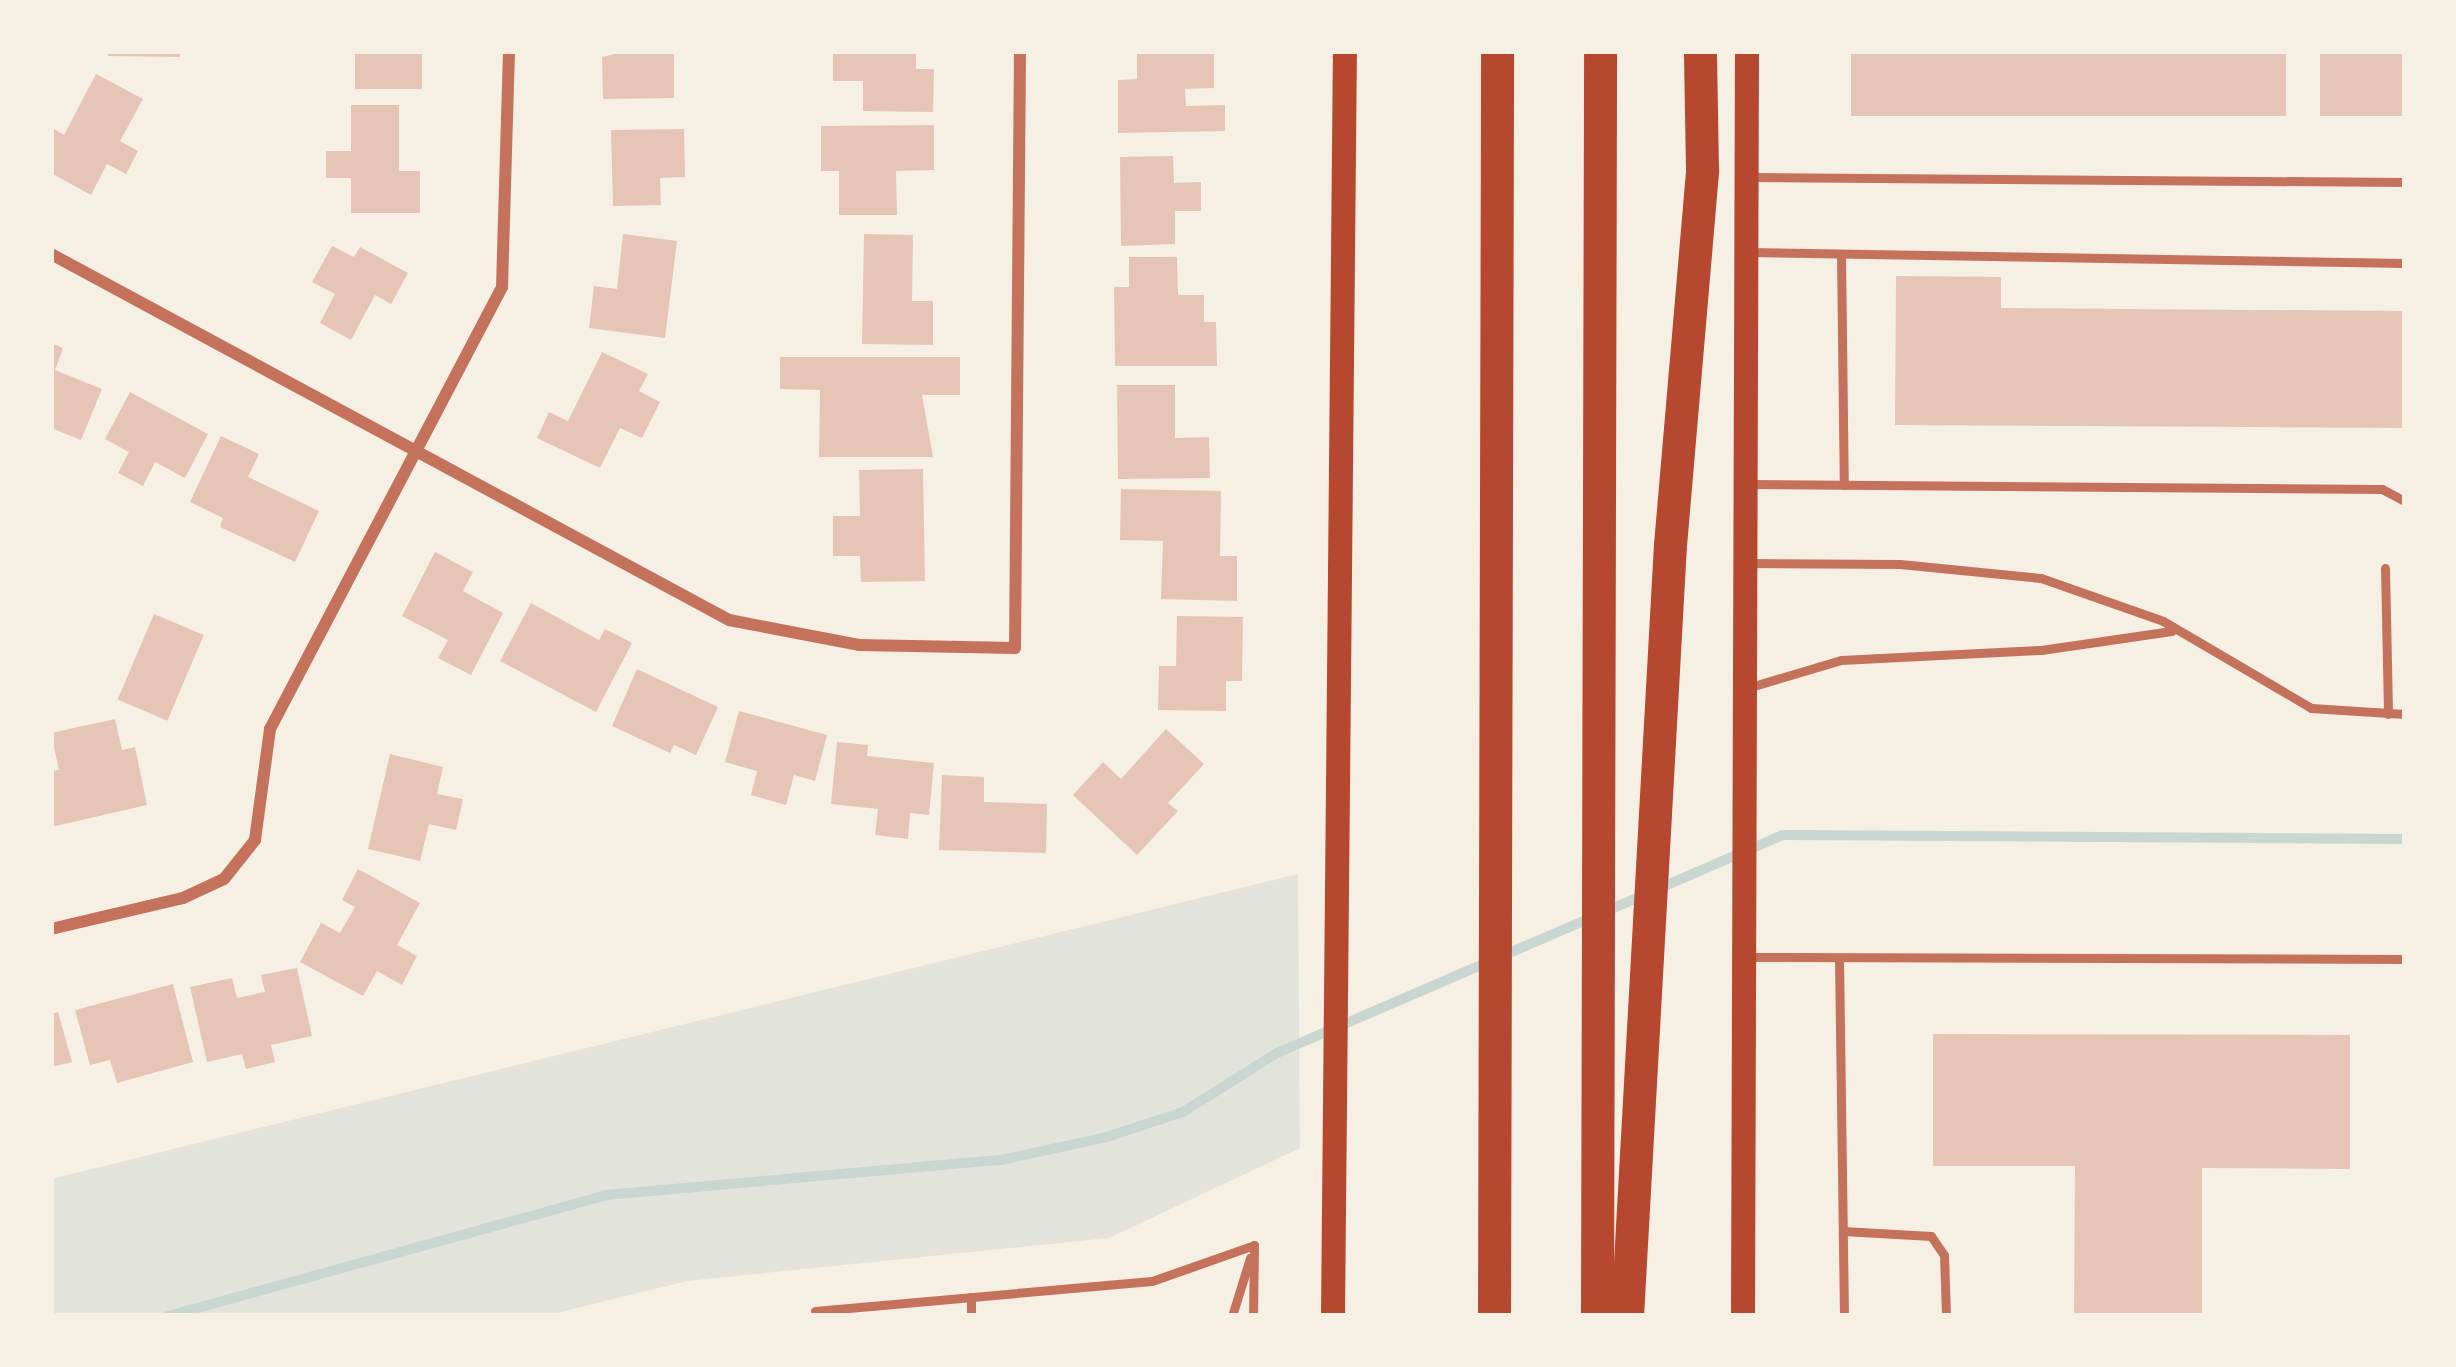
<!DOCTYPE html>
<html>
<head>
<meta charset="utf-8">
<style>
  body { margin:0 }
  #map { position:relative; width:2456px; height:1367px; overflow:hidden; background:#f6efe4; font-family:"DejaVu Sans",sans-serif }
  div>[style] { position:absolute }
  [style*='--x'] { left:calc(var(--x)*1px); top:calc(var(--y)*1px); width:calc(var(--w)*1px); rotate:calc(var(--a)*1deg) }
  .green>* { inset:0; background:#e2e4dc }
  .stream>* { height:10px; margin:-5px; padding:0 5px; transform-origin:5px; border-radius:5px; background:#c9d6d2 }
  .building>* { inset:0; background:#e6c5b7; transform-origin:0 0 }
  .service>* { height:9px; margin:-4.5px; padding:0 4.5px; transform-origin:4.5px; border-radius:4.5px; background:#c5725c }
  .minor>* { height:12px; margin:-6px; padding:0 6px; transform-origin:6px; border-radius:6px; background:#c5725c }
  .secondary>* { height:24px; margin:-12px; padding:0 12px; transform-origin:12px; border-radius:12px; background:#b5482f }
  .motorway>* { height:33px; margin:-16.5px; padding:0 16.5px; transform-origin:16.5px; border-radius:16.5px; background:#b5482f }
  span { translate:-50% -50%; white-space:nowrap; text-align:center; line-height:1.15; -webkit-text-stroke:10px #f6efe4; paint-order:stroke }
  .frame { position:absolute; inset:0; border:54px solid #f6efe4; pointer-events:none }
</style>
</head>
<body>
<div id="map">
  <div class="green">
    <i style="clip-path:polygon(1298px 874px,1300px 1148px,1109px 1238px,687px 1281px,545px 1316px,51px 1316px,51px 1179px)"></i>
  </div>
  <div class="stream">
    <i style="--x:168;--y:1316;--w:454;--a:-15.4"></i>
    <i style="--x:606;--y:1195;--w:397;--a:-5.1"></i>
    <i style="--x:1001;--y:1160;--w:108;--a:-12.2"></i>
    <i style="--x:1107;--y:1137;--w:80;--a:-18.2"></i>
    <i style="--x:1183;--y:1112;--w:111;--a:-32.1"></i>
    <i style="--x:1277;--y:1053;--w:551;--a:-23.31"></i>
    <i style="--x:1783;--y:835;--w:622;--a:0.37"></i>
  </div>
  <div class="building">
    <i style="clip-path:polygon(108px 51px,180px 51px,180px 57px,108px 56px)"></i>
    <i style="left:355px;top:51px;width:67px;height:38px"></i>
    <i style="clip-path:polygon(627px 51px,674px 51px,674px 98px,603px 99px,602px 57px)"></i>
    <i style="clip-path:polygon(833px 51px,916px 51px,916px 69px,934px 69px,933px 112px,863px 111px,863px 81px,833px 81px)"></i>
    <i style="clip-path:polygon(1137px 51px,1214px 52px,1214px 88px,1185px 89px,1186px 106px,1225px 105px,1225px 131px,1118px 133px,1118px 80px,1137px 79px)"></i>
    <i style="left:1851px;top:51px;width:435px;height:65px"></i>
    <i style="left:2320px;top:51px;width:85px;height:65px"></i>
    <i style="clip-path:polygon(96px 74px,143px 99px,120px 141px,138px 151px,126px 174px,107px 164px,91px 195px,51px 173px,51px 127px,64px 135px)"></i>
    <i style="clip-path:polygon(351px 105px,399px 105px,399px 171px,420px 171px,420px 213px,351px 213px,351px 178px,326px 178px,326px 151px,351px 151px)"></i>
    <i style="clip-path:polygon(934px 125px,934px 170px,896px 171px,897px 215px,839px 215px,839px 171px,821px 171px,821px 126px)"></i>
    <i style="clip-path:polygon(684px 129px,685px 177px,660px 178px,661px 205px,613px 206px,611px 130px)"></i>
    <i style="clip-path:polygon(1173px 156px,1174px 183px,1201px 182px,1201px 211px,1175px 211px,1175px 244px,1121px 246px,1120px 157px)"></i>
    <i style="clip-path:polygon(623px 234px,677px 241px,665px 338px,589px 328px,594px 286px,617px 289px)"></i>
    <i style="clip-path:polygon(864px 234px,913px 235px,912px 301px,933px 301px,933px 345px,862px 344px)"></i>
    <i style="clip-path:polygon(332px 246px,354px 257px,360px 247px,408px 273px,391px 304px,375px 295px,351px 340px,320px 323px,335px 294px,312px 282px)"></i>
    <i style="clip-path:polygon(1129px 257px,1177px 257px,1178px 295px,1204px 295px,1204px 322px,1216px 322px,1217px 366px,1115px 366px,1114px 287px,1129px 287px)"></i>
    <i style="clip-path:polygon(1896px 276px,2001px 277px,2001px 308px,2405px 311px,2405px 428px,1895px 425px)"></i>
    <i style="clip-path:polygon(51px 343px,63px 348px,55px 370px,102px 389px,81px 440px,51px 428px)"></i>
    <i style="clip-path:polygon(602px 352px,648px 374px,639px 391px,660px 402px,642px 438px,620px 428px,600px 468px,537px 438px,549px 412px,568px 421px)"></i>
    <i style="clip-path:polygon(780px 357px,960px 357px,960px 395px,922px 395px,933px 457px,819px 457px,820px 390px,780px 389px)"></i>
    <i style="clip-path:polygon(1117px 385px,1175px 385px,1175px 438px,1209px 437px,1210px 478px,1118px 479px)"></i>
    <i style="clip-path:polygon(130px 392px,208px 434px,185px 478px,155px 462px,143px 486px,118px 473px,129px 452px,105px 439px)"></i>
    <i style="clip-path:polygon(221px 436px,259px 454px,248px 477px,319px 511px,295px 562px,220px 527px,223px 518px,190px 502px)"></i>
    <i style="clip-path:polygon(923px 469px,925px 581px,861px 582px,860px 556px,833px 556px,833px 516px,860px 516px,859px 470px)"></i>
    <i style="clip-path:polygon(1121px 489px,1221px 491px,1220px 556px,1237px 556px,1237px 601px,1161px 599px,1163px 541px,1120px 540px)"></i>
    <i style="clip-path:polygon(435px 552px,473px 572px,463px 591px,503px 613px,471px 675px,438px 658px,448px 640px,402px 616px)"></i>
    <i style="clip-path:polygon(531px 603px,599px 640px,605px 629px,632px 643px,596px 712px,500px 661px)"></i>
    <i style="left:154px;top:614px;width:54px;height:93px;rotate:23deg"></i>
    <i style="clip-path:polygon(1177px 616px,1243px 617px,1242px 681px,1226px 681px,1226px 711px,1158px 710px,1159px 666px,1176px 666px)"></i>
    <i style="clip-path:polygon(637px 669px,718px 707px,696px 755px,674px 745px,670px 753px,612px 726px)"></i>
    <i style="clip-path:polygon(739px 711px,827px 735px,815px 781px,794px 775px,786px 805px,751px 795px,757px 771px,725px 762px)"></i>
    <i style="clip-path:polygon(115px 719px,122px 750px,135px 747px,147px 805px,51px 827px,51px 771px,59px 770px,51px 733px)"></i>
    <i style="clip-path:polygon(1166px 729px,1204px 764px,1168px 803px,1178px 811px,1137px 855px,1073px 795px,1103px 762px,1121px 779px)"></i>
    <i style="clip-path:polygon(837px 742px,868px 745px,867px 756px,934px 763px,929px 815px,910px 813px,908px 839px,875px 835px,878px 809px,831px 804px)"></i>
    <i style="clip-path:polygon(390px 754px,443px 767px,437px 794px,463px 799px,456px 830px,429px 824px,420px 861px,368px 849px)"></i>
    <i style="clip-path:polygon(942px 775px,984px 777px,984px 802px,1047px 804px,1046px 853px,939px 850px)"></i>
    <i style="clip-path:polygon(358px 869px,420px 903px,397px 945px,417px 956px,402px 985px,377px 971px,363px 996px,300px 962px,321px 923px,340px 933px,355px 907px,342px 900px)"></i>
    <i style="clip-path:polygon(297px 968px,312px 1036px,271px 1045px,275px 1062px,246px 1069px,242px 1054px,207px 1062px,190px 987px,232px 978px,237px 998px,265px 992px,261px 975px)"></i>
    <i style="clip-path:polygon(173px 984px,193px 1062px,117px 1083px,110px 1060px,90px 1065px,75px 1010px)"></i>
    <i style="clip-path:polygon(58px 1012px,72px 1062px,51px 1067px,51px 1014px)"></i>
    <i style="clip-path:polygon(1933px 1034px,2350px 1035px,2350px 1169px,2202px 1168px,2202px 1316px,2074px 1316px,2075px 1166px,1933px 1166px)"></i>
  </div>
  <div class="service">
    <i style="--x:1750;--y:177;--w:655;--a:0.44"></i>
    <i style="--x:1748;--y:252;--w:657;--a:0.96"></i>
    <i style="--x:1841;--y:254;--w:231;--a:89.3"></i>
    <i style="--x:1749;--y:484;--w:633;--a:0.45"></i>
    <i style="--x:2382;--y:489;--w:26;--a:28"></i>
    <i style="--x:1747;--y:563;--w:153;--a:0.4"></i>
    <i style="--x:1900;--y:564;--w:142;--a:5.7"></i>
    <i style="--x:2041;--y:578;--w:129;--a:19.4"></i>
    <i style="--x:2163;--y:621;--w:172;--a:30.4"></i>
    <i style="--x:2311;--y:708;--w:94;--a:3.7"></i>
    <i style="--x:2385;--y:568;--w:146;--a:88.8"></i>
    <i style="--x:1747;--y:688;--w:98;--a:-16.6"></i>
    <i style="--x:1841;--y:660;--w:200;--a:-2.9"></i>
    <i style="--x:2041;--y:650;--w:132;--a:-8.3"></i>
    <i style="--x:1746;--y:957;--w:659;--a:0.17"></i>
    <i style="--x:1839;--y:958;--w:358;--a:89.2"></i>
    <i style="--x:1843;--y:1231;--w:88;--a:3.3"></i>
    <i style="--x:1931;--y:1236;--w:23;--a:56"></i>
    <i style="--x:1944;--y:1255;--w:61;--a:88.1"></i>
    <i style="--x:815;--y:1311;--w:338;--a:-5.1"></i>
    <i style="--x:1152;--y:1281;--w:108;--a:-19.4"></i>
    <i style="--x:1254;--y:1245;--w:71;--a:90.8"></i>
    <i style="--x:971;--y:1316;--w:19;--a:-90"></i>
    <i style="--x:1232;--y:1316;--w:61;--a:-72.8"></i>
  </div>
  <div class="minor">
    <i style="--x:51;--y:254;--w:770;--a:28.36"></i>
    <i style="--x:729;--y:620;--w:132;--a:10.9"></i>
    <i style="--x:859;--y:645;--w:156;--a:1.1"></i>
    <i style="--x:1015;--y:648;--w:597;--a:-89.52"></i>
    <i style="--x:51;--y:929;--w:136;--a:-13.2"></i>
    <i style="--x:183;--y:898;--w:45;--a:-24.9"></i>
    <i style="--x:224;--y:879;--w:50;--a:-51.5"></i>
    <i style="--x:255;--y:840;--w:112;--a:-82.3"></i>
    <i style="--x:270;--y:729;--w:499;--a:-62.3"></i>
    <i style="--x:502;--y:287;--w:236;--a:-88.3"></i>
  </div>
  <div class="secondary">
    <i style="--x:1333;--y:1316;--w:1265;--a:-89.46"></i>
    <i style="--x:1743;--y:1316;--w:1265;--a:-89.82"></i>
  </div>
  <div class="motorway">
    <i style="--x:1494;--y:1316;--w:1265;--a:-89.86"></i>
    <i style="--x:1597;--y:1316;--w:1265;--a:-89.86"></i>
    <i style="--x:1627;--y:1316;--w:772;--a:-86.81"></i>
    <i style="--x:1670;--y:545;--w:377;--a:-85.1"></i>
    <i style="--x:1702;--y:169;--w:118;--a:-91"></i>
  </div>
  <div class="frame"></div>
</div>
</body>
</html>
